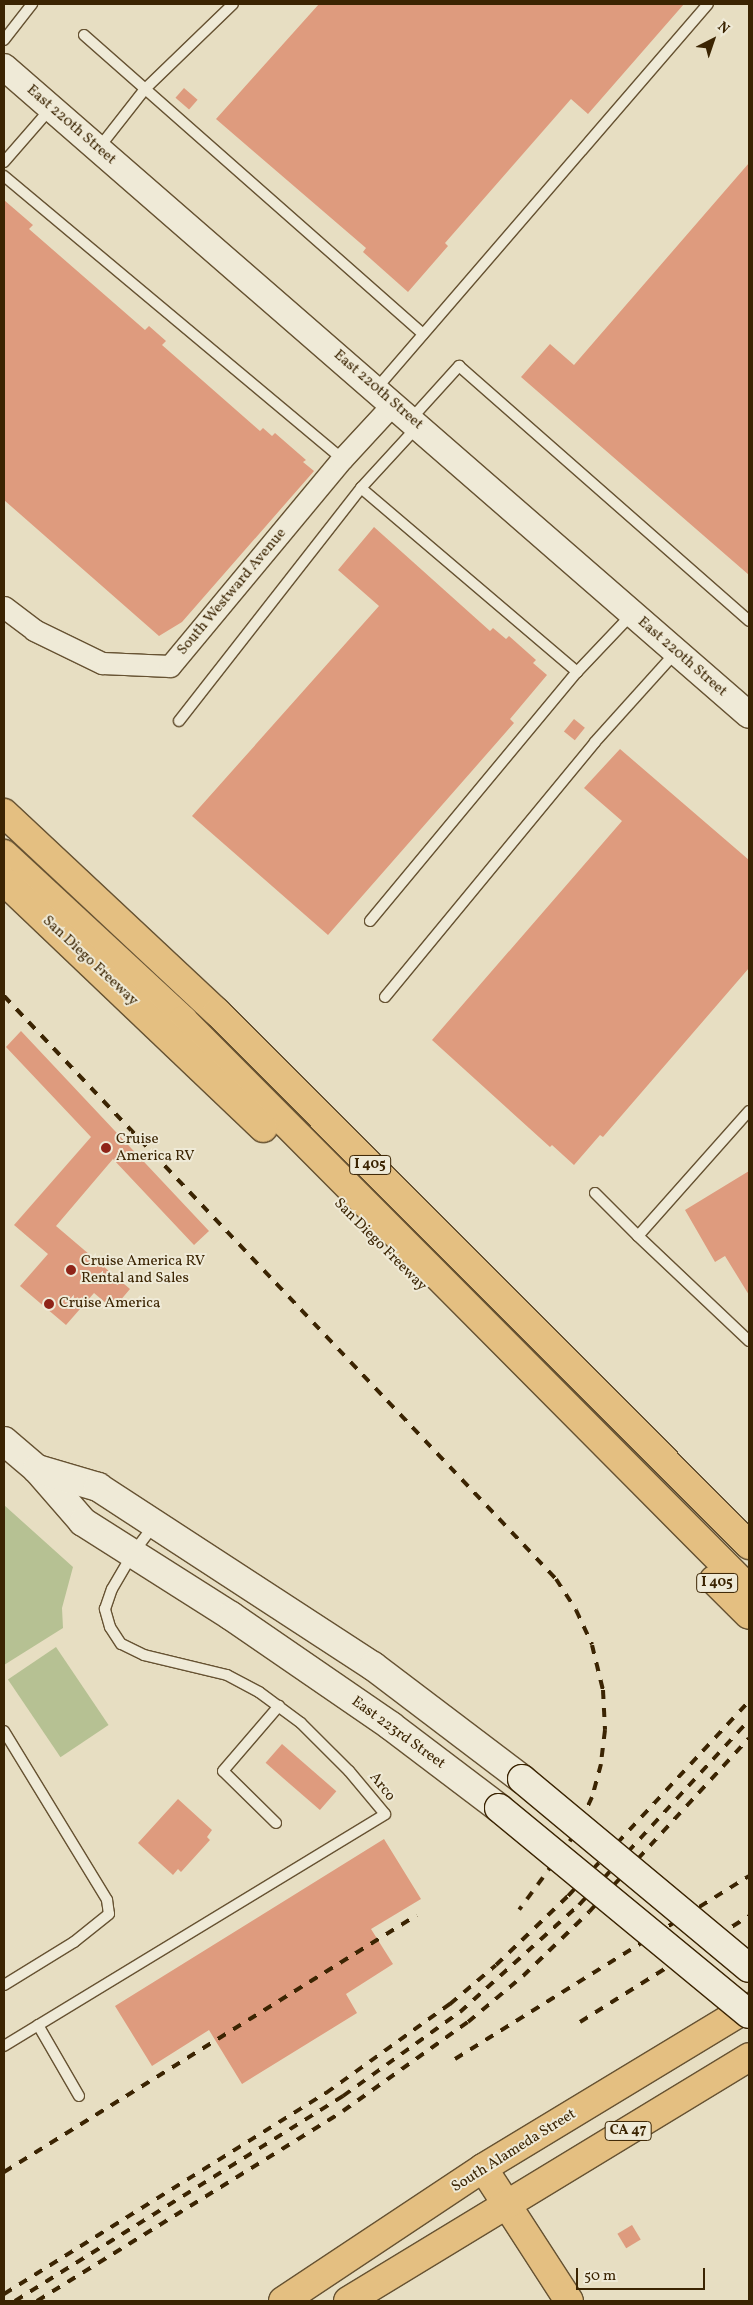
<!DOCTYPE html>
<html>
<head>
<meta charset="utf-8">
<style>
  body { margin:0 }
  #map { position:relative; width:753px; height:2305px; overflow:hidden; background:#e7dec2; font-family:Vollkorn,serif }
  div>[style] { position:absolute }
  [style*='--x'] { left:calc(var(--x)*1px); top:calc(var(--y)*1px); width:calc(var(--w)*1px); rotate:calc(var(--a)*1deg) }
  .green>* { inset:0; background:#b6c193; transform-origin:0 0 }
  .building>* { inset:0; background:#de9b7e; transform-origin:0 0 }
  .roads { filter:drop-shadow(1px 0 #665232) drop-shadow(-1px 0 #665232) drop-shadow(0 1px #665232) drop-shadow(0 -1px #665232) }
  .service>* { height:10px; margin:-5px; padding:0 5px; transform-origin:5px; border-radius:5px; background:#efead7 }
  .minor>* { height:21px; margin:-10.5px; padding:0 10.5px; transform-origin:10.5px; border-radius:10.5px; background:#efead7 }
  .tertiary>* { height:26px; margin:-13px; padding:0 13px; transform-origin:13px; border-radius:13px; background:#efead7 }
  .secondary>* { height:28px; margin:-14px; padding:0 14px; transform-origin:14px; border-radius:14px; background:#efead7 }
  .primary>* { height:28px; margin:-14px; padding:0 14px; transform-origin:14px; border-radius:14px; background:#e4bf81 }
  .motorway>* { height:28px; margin:-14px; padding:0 14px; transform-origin:14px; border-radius:14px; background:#e4bf81 }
  .rail>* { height:4px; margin-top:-2px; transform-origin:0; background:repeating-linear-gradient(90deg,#3b2402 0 9px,transparent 0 18px) }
  .bridges { filter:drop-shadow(1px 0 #3b2402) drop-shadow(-1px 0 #3b2402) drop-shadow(0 1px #3b2402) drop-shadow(0 -1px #3b2402) }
  .secondary-bridge>* { height:28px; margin:-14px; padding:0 14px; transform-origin:14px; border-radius:14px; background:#efead7 }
  .dots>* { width:14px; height:14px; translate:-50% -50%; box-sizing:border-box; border:2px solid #efead7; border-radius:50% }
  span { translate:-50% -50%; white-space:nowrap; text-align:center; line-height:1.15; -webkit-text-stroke:4px #efead7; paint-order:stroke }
  .shield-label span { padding:1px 4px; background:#efead7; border:1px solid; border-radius:4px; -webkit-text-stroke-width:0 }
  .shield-label { font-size:14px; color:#3b2402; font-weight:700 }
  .street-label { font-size:15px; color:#3b2402 }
  .poi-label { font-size:15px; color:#3b2402 }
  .left { translate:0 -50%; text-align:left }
  .frame { position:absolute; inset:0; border:5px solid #3b2402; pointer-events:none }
  .north { position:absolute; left:688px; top:15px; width:50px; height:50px; -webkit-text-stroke:4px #efead7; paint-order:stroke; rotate:41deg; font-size:14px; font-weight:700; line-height:20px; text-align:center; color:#3b2402 }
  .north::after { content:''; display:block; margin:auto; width:18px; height:22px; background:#3b2402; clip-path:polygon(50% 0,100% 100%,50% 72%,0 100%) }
  .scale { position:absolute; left:576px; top:2268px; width:129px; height:22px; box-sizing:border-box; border:2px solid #3b2402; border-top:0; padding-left:6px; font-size:15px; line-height:18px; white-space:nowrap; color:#3b2402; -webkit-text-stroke:4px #efead7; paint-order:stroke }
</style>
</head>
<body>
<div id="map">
  <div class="green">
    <i style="clip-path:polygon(4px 1505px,73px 1567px,62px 1608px,63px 1628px,4px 1665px)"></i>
    <i style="left:56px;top:1647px;width:94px;height:58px;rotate:56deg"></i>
  </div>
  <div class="building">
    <i style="clip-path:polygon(319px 4px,684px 4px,588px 114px,571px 99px,445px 243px,448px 246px,408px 292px,363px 252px,366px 248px,216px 119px)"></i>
    <i style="left:184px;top:88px;width:18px;height:13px;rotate:41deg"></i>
    <i style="clip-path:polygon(749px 163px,749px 575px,521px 377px,550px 344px,574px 365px)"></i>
    <i style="clip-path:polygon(4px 200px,33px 225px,29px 229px,145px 330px,149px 326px,166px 341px,162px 345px,260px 431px,263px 428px,272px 436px,275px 433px,306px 460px,303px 462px,314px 471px,182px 622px,159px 636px,4px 500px)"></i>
    <i style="clip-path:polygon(374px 527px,490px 631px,493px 628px,506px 639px,509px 636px,536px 660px,533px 663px,547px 675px,510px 719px,514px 723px,328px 935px,192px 816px,379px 606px,338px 570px)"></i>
    <i style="left:574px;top:719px;width:14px;height:16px;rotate:39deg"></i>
    <i style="clip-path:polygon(620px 749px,749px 860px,749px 968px,603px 1137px,600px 1135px,574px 1165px,552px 1145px,550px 1147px,432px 1040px,622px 821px,584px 788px)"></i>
    <i style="clip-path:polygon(21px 1031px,209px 1231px,194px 1245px,113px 1159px,56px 1226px,130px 1289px,113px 1309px,94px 1293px,66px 1325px,20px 1286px,48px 1254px,14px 1225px,91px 1137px,6px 1047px)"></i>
    <i style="clip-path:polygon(749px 1171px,749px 1295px,725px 1256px,715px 1262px,685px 1210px)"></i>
    <i style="left:282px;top:1744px;width:72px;height:25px;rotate:41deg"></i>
    <i style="clip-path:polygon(178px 1799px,212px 1830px,207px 1837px,210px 1840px,181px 1872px,178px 1869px,173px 1875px,138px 1843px)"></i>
    <i style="clip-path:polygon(384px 1839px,421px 1899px,371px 1929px,393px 1964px,346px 1994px,357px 2013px,242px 2084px,209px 2030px,152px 2066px,115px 2006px)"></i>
    <i style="left:632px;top:2225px;width:17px;height:17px;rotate:59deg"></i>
  </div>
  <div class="roads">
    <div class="service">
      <i style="--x:84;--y:35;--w:452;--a:41.4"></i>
      <i style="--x:4;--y:40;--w:46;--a:-52.1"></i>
      <i style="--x:98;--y:149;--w:76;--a:-51.9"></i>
      <i style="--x:145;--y:89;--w:122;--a:-44"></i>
      <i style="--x:4;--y:162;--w:70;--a:-49"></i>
      <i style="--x:4;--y:176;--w:441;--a:39.9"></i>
      <i style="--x:376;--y:389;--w:508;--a:-49.23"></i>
      <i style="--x:411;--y:419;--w:72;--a:-47.8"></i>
      <i style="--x:459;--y:366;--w:386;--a:41.3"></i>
      <i style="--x:417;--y:427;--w:83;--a:132.6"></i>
      <i style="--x:361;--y:488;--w:284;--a:40.4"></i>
      <i style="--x:577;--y:672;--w:80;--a:-46.5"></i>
      <i style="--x:179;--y:721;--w:296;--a:-52"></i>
      <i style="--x:370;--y:921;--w:324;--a:-50.3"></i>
      <i style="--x:385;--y:997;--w:330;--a:-50.5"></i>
      <i style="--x:595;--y:742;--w:121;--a:-48"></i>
      <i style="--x:749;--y:1111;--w:167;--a:131.6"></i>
      <i style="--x:638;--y:1236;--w:153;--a:43.4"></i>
      <i style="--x:595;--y:1193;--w:61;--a:45"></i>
      <i style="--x:4;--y:1731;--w:198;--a:58.6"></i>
      <i style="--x:107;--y:1900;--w:14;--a:82"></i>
      <i style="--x:109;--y:1914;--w:45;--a:141.3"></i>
      <i style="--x:74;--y:1942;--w:82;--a:148.4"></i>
      <i style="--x:276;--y:1823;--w:74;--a:-135.5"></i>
      <i style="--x:223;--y:1771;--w:86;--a:-49.3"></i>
      <i style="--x:38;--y:2025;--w:82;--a:60"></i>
      <i style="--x:4;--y:2046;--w:446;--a:-31.3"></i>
      <i style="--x:385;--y:1814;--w:56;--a:-129.9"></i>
      <i style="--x:349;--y:1771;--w:68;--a:-135"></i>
      <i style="--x:301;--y:1723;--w:52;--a:-143.6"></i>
      <i style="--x:259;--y:1692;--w:36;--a:-152"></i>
      <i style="--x:227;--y:1675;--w:85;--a:-166.5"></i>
      <i style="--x:144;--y:1655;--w:25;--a:-154"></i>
      <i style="--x:121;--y:1644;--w:20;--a:-123"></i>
      <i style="--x:110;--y:1627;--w:19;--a:-106"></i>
      <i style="--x:105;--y:1609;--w:21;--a:-71"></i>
      <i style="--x:112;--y:1589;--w:42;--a:-59.7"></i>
      <i style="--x:133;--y:1553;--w:35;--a:-53"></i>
    </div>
    <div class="minor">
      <i style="--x:4;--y:607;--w:38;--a:37"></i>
      <i style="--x:34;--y:630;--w:76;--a:25.9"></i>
      <i style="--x:102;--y:663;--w:68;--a:2.5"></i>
      <i style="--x:170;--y:666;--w:269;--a:-50.3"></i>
      <i style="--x:342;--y:459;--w:75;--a:-47.2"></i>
    </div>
    <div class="tertiary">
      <i style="--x:4;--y:67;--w:987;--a:41.02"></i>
    </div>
    <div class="secondary">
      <i style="--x:4;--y:1441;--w:43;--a:40.3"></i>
      <i style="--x:37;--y:1469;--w:70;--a:49"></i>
      <i style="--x:83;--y:1522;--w:175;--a:32.4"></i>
      <i style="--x:231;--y:1616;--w:194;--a:34.5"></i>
      <i style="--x:391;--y:1726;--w:136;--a:37.2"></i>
      <i style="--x:37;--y:1469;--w:64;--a:16.4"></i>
      <i style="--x:98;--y:1487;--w:328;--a:33.1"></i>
      <i style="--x:373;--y:1666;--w:187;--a:37.2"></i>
    </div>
    <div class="primary">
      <i style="--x:483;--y:2168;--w:158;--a:57.1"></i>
      <i style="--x:283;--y:2301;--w:240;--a:-33.6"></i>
      <i style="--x:483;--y:2168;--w:311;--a:-31.2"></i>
      <i style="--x:348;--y:2301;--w:469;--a:-31.3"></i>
    </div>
    <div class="motorway">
      <i style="--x:4;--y:813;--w:291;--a:43.1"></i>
      <i style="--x:217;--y:1012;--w:753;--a:45.05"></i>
      <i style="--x:4;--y:854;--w:244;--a:42.8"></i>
      <i style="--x:183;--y:1020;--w:803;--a:45.15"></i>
      <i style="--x:4;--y:881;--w:358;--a:43.6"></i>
      <i style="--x:714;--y:1580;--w:49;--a:45"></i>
    </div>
  </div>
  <div class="rail">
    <i style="--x:4;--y:996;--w:803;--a:46.56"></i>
    <i style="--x:556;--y:1579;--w:37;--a:57"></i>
    <i style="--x:576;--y:1610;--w:38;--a:65"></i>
    <i style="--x:592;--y:1645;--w:46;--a:76.3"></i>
    <i style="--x:603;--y:1690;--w:40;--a:87.1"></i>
    <i style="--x:605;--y:1730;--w:34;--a:97"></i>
    <i style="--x:601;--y:1764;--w:34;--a:105"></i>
    <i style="--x:592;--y:1797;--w:41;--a:114.7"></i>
    <i style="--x:575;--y:1834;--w:94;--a:126.4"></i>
    <i style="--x:580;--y:2022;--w:199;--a:-32.1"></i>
    <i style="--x:455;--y:2059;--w:346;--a:-31.9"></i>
    <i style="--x:4;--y:2172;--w:486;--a:-31.9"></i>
    <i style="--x:4;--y:2294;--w:380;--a:-32"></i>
    <i style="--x:326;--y:2093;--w:153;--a:-35.7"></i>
    <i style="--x:450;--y:2004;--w:60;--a:-40.3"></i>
    <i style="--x:496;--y:1965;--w:100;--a:-43.8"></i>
    <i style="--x:568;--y:1896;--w:266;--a:-47.1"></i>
    <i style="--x:15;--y:2301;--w:387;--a:-32"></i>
    <i style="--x:343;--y:2096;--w:144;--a:-35.7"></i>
    <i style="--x:460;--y:2012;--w:160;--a:-42"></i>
    <i style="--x:579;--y:1905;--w:251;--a:-47.4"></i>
    <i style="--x:37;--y:2301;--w:360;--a:-31.8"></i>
    <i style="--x:343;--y:2111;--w:153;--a:-35.5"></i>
    <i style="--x:468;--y:2022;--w:72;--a:-39.9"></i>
    <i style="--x:523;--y:1976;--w:92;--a:-44.1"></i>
    <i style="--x:589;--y:1912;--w:236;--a:-47.4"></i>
  </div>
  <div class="bridges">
    <div class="secondary-bridge">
      <i style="--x:522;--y:1779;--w:295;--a:39.8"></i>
      <i style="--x:499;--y:1808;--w:324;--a:39.5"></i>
    </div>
  </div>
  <div class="dots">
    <i style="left:106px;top:1148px;background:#8f2418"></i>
    <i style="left:71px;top:1270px;background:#8f2418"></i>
    <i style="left:49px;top:1304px;background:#8f2418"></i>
  </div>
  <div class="shield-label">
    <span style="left:370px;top:1165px">I 405</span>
    <span style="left:717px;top:1583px">I 405</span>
    <span style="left:628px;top:2131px">CA 47</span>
  </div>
  <div class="street-label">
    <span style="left:71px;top:125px;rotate:41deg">East 220th Street</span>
    <span style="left:378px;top:390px;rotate:41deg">East 220th Street</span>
    <span style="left:232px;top:592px;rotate:-50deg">South Westward Avenue</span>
    <span style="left:682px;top:657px;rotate:41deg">East 220th Street</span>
    <span style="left:90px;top:961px;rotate:43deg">San Diego Freeway</span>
    <span style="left:380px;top:1245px;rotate:45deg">San Diego Freeway</span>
    <span style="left:398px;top:1733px;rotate:36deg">East 223rd Street</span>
    <span style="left:382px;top:1787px;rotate:51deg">Arco</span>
    <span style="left:514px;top:2151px;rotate:-32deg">South Alameda Street</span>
  </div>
  <div class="poi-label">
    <span class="left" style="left:116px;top:1148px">Cruise<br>America RV</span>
    <span class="left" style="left:81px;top:1270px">Cruise America RV<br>Rental and Sales</span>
    <span class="left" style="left:59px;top:1304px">Cruise America</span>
  </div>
  <div class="frame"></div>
  <div class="north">N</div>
  <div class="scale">50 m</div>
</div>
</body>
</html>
